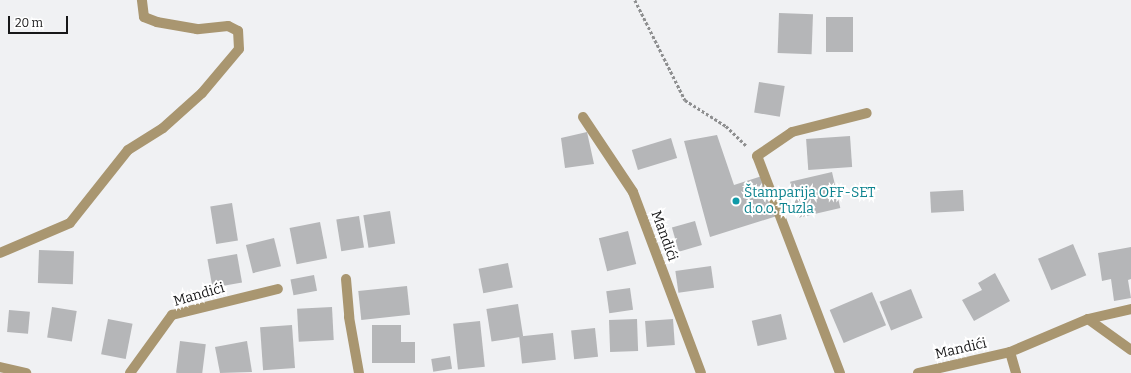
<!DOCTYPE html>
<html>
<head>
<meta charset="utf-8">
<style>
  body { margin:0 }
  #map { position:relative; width:1131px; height:373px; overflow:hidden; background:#f0f1f3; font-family:Bitter,serif }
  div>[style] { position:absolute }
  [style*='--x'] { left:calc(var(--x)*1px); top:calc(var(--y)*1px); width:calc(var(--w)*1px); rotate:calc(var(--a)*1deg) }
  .building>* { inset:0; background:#b5b6b8; transform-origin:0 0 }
  .path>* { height:2.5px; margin-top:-1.25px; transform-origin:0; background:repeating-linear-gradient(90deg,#8e8f90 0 3px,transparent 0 5px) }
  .minor>* { height:10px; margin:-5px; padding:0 5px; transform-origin:5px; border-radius:5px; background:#a99670 }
  .dots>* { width:11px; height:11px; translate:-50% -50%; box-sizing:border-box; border:2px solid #fff; border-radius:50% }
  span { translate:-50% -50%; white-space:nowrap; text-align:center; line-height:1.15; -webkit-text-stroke:4px #fff; paint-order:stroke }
  .culture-label { font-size:14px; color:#0d838f }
  .left { translate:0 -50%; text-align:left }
  .street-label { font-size:14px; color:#171718 }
  .scale { position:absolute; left:8px; top:16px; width:60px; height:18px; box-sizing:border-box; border:2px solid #171718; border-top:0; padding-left:5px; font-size:12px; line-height:14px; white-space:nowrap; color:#171718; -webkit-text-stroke:3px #fff; paint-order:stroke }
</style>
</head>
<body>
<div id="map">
  <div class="building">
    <i style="left:779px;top:13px;width:34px;height:40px;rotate:2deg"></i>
    <i style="left:826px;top:17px;width:27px;height:35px"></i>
    <i style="left:759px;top:82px;width:26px;height:31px;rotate:9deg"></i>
    <i style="clip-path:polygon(587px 132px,594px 164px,565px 168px,561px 138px)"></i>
    <i style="clip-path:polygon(717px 135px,734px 185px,762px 176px,777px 216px,710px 237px,684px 141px)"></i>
    <i style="left:850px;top:136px;width:31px;height:44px;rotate:86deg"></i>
    <i style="left:671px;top:138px;width:21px;height:41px;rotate:73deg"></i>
    <i style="left:832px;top:172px;width:37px;height:43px;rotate:77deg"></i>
    <i style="left:963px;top:190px;width:21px;height:33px;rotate:87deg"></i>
    <i style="left:232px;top:203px;width:38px;height:22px;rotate:81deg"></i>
    <i style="left:390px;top:211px;width:33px;height:27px;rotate:81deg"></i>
    <i style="left:359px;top:216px;width:32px;height:23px;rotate:81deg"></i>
    <i style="left:695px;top:221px;width:25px;height:24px;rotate:74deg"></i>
    <i style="left:320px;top:222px;width:37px;height:31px;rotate:79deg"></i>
    <i style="left:628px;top:231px;width:34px;height:30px;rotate:76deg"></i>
    <i style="left:274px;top:238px;width:29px;height:29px;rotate:76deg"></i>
    <i style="left:1073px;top:244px;width:34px;height:38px;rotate:67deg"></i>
    <i style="clip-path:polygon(1131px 247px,1131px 279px,1128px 280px,1131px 298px,1114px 301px,1111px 279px,1102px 281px,1098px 253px)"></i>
    <i style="left:39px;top:250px;width:35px;height:33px;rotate:2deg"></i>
    <i style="left:237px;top:254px;width:29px;height:30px;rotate:80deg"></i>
    <i style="left:508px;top:263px;width:25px;height:30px;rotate:79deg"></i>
    <i style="left:711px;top:266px;width:22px;height:36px;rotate:82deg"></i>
    <i style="clip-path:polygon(995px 273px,1010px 301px,974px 321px,962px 300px,982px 290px,978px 283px)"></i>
    <i style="left:314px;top:275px;width:16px;height:24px;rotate:79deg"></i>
    <i style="left:407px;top:286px;width:29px;height:49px;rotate:84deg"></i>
    <i style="left:630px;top:288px;width:22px;height:24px;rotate:82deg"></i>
    <i style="left:911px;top:289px;width:31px;height:34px;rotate:68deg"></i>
    <i style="left:872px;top:292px;width:36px;height:46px;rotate:67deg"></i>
    <i style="left:518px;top:304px;width:33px;height:32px;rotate:81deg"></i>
    <i style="left:52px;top:307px;width:25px;height:31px;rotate:9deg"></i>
    <i style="left:332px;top:307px;width:33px;height:35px;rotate:87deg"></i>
    <i style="left:9px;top:310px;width:21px;height:22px;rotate:5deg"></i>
    <i style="left:781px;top:314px;width:26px;height:30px;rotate:77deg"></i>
    <i style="left:108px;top:319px;width:25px;height:36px;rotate:11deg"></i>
    <i style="left:637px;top:319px;width:32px;height:28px;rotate:88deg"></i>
    <i style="left:673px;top:319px;width:26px;height:28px;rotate:86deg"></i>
    <i style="left:480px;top:321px;width:46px;height:27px;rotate:84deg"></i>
    <i style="left:292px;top:325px;width:43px;height:32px;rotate:86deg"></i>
    <i style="clip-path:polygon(372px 325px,401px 325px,401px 342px,415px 342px,415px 363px,372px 363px)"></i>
    <i style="left:595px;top:328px;width:29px;height:24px;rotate:84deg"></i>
    <i style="left:553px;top:333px;width:27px;height:34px;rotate:84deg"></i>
    <i style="left:180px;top:341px;width:26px;height:32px;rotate:7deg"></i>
    <i style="clip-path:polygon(247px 341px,252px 372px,220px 373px,215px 347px)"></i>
    <i style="left:450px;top:356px;width:13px;height:19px;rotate:81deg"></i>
  </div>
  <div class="path">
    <i style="--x:635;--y:0;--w:112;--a:63.4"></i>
    <i style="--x:685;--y:100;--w:49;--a:32.4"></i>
    <i style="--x:726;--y:126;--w:29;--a:44"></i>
  </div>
  <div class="minor">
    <i style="--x:583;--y:117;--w:90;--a:56.3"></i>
    <i style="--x:633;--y:192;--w:193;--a:69.4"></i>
    <i style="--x:0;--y:253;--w:76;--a:-23.2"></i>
    <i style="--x:70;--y:223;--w:93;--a:-51.5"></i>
    <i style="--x:128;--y:150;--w:41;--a:-32.2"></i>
    <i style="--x:163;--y:128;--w:52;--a:-41.9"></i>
    <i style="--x:202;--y:93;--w:57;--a:-49.9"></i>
    <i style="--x:239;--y:49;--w:18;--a:-93"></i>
    <i style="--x:238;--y:31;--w:11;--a:-153"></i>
    <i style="--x:228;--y:26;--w:31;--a:174"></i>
    <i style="--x:197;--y:29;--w:41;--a:-170.1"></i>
    <i style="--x:157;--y:22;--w:14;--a:-159"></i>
    <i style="--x:144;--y:17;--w:17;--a:-97"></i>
    <i style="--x:346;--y:279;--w:38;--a:85"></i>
    <i style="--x:349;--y:317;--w:57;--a:79.9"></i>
    <i style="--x:1088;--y:319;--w:53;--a:35.8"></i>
    <i style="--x:1010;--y:352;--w:22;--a:74"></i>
    <i style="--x:0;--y:367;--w:27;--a:13"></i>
    <i style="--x:130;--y:373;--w:72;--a:-54.1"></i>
    <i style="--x:172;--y:315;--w:109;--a:-13.8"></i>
    <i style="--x:840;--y:373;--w:232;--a:-110.9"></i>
    <i style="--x:757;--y:156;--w:42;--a:-34.4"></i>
    <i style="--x:792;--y:132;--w:77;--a:-14.2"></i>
    <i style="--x:918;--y:373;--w:94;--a:-12.9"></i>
    <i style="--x:1010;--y:352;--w:85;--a:-22.9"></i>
    <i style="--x:1088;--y:319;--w:44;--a:-13.1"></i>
  </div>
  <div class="dots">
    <i style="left:736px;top:201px;background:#0f9aa8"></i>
  </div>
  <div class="culture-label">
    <span class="left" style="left:744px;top:201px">Štamparija OFF-SET<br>d.o.o. Tuzla</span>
  </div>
  <div class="street-label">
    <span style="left:664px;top:236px;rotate:70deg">Mandići</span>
    <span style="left:199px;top:295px;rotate:-16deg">Mandići</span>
    <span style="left:961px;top:349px;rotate:-13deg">Mandići</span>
  </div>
  <div class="scale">20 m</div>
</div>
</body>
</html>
